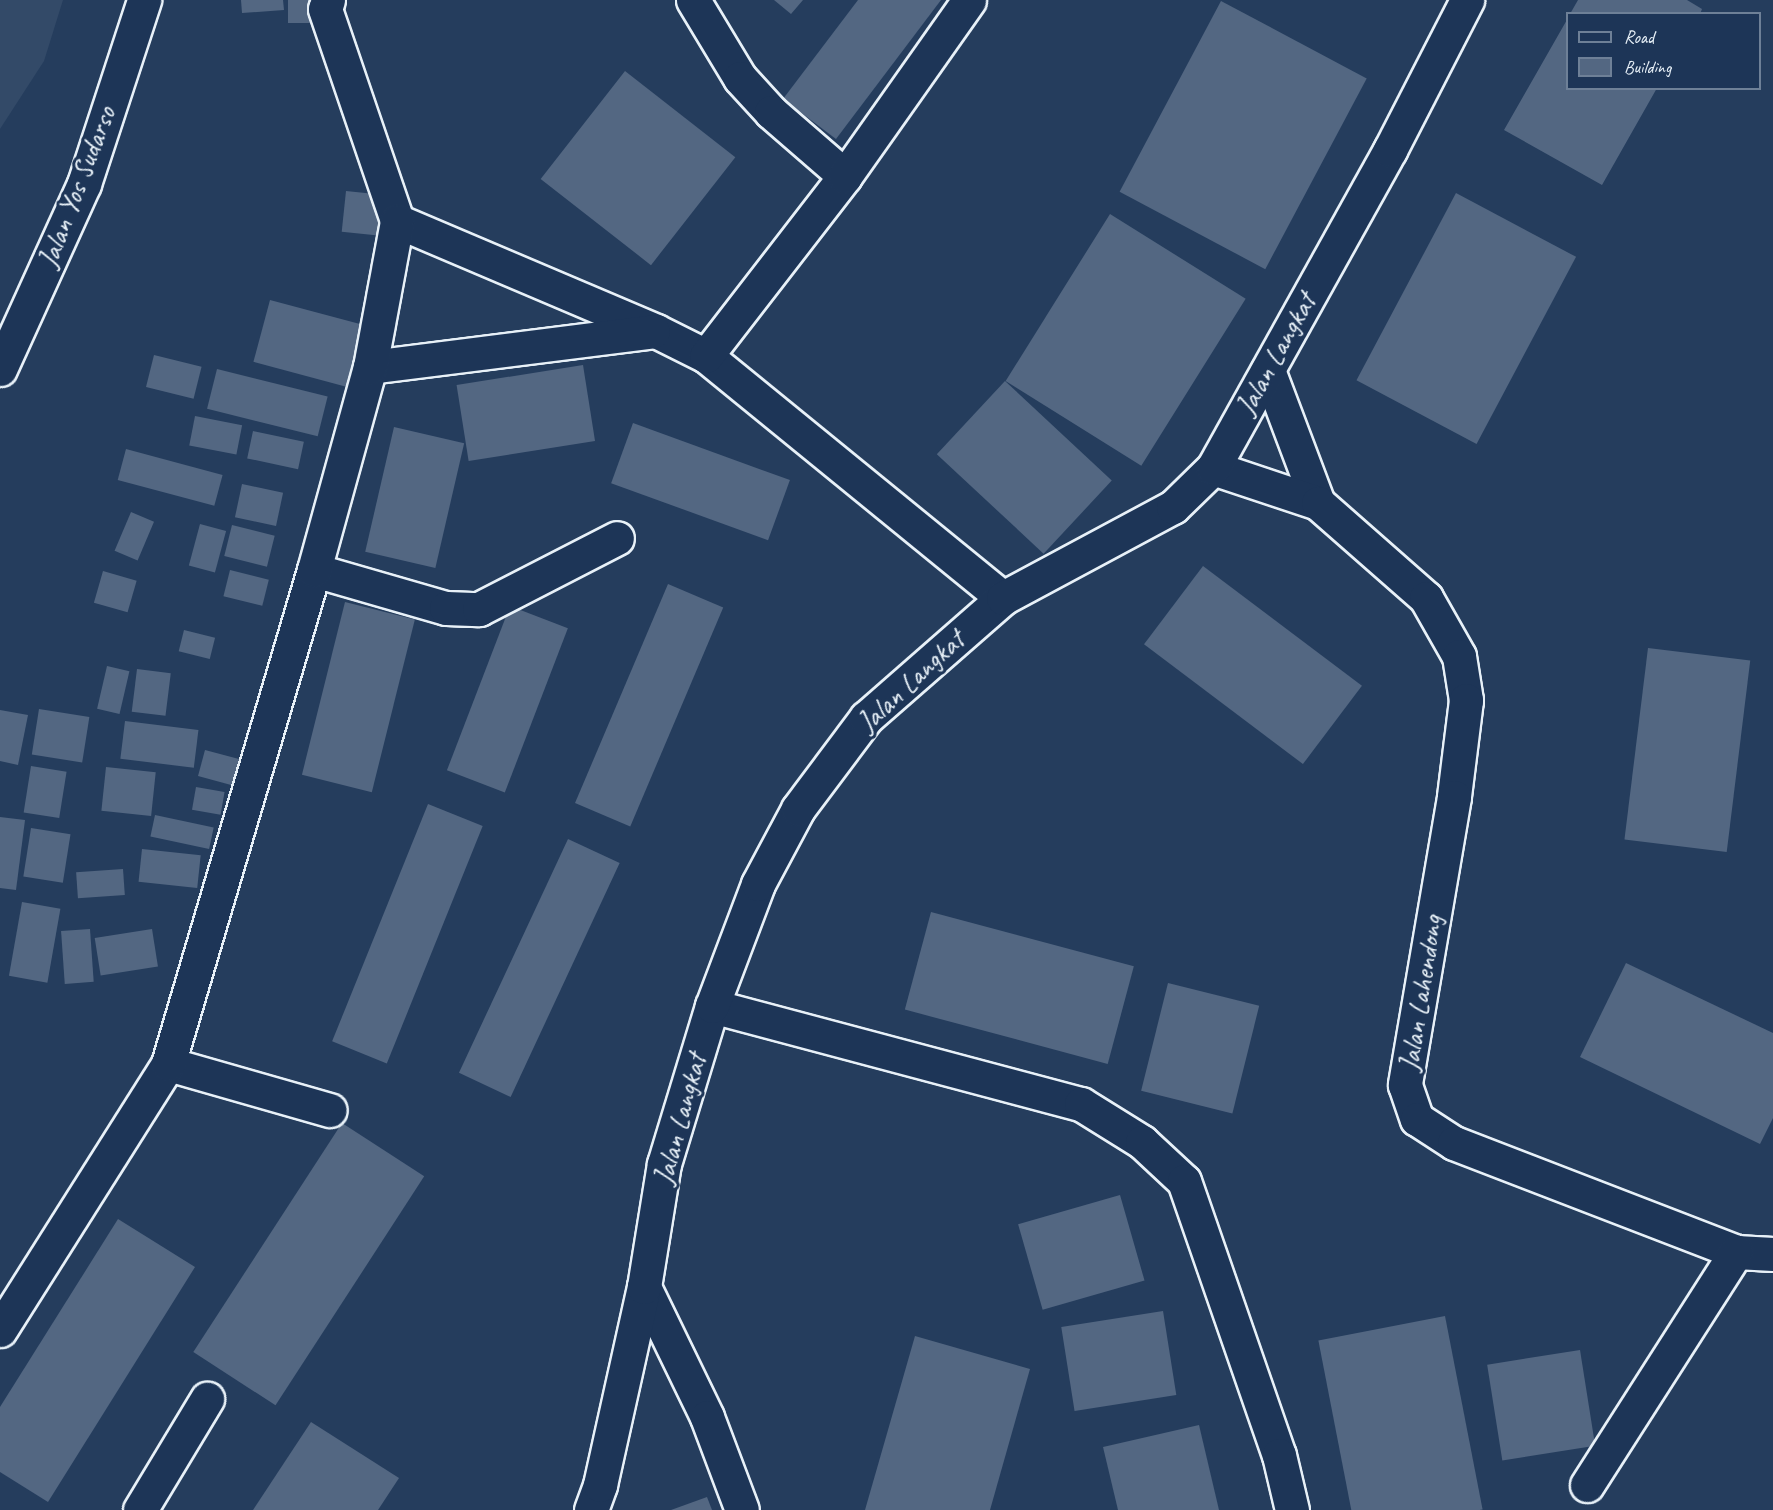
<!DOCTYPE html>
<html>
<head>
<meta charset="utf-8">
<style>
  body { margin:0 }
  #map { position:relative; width:1773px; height:1510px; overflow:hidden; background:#253d5d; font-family:Caveat,sans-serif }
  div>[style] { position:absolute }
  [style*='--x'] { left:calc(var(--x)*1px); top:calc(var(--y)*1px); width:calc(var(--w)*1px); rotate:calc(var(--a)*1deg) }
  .built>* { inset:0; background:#334a68 }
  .building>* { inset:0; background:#536782; transform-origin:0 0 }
  .roads { filter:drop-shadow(2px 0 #e8f1f8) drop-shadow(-2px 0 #e8f1f8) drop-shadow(0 2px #e8f1f8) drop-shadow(0 -2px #e8f1f8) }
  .street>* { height:33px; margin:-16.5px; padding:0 16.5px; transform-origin:16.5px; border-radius:16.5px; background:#1d3557 }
  .secondary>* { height:33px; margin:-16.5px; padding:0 16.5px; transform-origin:16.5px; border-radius:16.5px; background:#1d3557 }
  span { translate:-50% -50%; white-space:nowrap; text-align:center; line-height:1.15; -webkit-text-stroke:6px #1d3557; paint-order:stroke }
  .street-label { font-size:28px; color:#e8f1f8 }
  .legend { position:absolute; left:1566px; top:12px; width:195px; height:78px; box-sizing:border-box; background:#1d3557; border:2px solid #6e8097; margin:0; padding:8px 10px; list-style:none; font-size:18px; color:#e8f1f8 }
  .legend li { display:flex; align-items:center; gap:12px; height:30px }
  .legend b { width:30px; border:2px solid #6e8097 }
</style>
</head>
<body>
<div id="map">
  <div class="built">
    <i style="clip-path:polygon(0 0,63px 0,44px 61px,0 129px)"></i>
  </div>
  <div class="building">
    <i style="clip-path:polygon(241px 0,283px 0,284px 10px,242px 13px)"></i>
    <i style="left:288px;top:0;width:26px;height:23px"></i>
    <i style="clip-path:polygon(774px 0,803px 0,791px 14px)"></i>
    <i style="clip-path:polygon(858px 0,941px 0,836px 139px,783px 99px)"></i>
    <i style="clip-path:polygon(1578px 0,1687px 0,1702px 9px,1700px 14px,1570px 14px)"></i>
    <i style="left:1221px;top:1px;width:165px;height:216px;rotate:28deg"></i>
    <i style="clip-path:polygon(1568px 18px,1568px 88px,1657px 88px,1602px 185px,1504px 130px)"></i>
    <i style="left:625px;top:71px;width:140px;height:137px;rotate:38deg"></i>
    <i style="left:346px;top:191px;width:39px;height:41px;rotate:6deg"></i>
    <i style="left:1456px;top:193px;width:136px;height:212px;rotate:28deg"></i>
    <i style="left:1110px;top:214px;width:160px;height:197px;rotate:32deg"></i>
    <i style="left:270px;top:300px;width:96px;height:64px;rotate:15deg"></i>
    <i style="left:154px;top:355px;width:49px;height:33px;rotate:14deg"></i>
    <i style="left:583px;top:365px;width:77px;height:128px;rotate:81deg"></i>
    <i style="left:217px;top:369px;width:114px;height:41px;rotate:14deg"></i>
    <i style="left:1005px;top:381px;width:146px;height:100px;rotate:43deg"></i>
    <i style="left:195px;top:416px;width:48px;height:30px;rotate:11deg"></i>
    <i style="left:633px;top:423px;width:167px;height:64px;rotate:20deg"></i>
    <i style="left:394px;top:427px;width:72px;height:128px;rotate:13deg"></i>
    <i style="left:253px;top:431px;width:52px;height:28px;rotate:12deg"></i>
    <i style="left:126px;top:449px;width:100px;height:32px;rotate:15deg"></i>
    <i style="left:242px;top:484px;width:42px;height:34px;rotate:12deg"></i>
    <i style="left:131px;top:512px;width:25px;height:42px;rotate:23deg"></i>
    <i style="left:200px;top:524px;width:27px;height:43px;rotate:15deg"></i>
    <i style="left:232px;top:525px;width:44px;height:32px;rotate:14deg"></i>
    <i style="left:1203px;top:566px;width:199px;height:98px;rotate:37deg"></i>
    <i style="left:230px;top:570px;width:40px;height:27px;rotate:14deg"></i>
    <i style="left:103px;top:571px;width:35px;height:33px;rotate:16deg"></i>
    <i style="left:668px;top:584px;width:60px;height:238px;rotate:23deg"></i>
    <i style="left:345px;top:602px;width:72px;height:178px;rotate:14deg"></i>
    <i style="left:510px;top:606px;width:62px;height:176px;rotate:21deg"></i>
    <i style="left:184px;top:630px;width:32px;height:22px;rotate:14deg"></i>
    <i style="left:1648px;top:648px;width:103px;height:193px;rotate:7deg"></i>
    <i style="left:107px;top:666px;width:23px;height:44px;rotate:13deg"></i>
    <i style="left:137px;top:669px;width:34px;height:43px;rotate:7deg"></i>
    <i style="left:39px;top:709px;width:51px;height:46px;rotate:9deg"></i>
    <i style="clip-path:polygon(0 710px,28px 715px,18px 765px,0 761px)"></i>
    <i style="left:125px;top:721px;width:74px;height:38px;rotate:7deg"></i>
    <i style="left:205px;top:750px;width:39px;height:27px;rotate:15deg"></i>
    <i style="left:31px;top:766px;width:36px;height:47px;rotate:9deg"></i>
    <i style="left:106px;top:767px;width:50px;height:44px;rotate:6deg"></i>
    <i style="left:196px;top:787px;width:29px;height:23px;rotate:10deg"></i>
    <i style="left:428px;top:804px;width:59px;height:256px;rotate:22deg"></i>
    <i style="left:155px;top:815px;width:60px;height:22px;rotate:12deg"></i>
    <i style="clip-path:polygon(0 817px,25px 820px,16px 890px,0 888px)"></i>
    <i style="left:31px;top:828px;width:40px;height:49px;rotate:9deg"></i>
    <i style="left:568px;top:839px;width:57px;height:258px;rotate:25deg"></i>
    <i style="left:142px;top:849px;width:59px;height:33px;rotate:6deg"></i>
    <i style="left:123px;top:869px;width:26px;height:47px;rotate:86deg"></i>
    <i style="left:22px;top:902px;width:39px;height:75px;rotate:10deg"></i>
    <i style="left:931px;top:912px;width:210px;height:101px;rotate:15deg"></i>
    <i style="left:90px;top:929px;width:53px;height:29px;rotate:86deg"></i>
    <i style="left:152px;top:929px;width:38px;height:58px;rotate:81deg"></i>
    <i style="clip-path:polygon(1626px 963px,1773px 1033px,1773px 1118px,1760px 1144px,1580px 1057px)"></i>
    <i style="left:1168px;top:983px;width:94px;height:111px;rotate:14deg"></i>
    <i style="left:342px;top:1123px;width:98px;height:273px;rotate:33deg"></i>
    <i style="left:1120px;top:1195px;width:89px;height:106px;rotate:74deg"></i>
    <i style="clip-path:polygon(118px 1219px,195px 1267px,48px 1502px,0 1472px,0 1407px)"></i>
    <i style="left:1163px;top:1311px;width:85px;height:103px;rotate:81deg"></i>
    <i style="left:1445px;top:1316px;width:197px;height:129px;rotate:79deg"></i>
    <i style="clip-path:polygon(915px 1336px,1030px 1369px,990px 1510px,865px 1510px)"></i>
    <i style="left:1580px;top:1350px;width:97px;height:94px;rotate:81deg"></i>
    <i style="clip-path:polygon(311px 1422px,399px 1478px,378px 1510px,253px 1510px)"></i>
    <i style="clip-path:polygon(1199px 1425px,1219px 1510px,1118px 1510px,1103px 1447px)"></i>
    <i style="clip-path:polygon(707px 1497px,712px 1510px,671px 1510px)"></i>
  </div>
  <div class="roads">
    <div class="street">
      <i style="--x:328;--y:0;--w:9;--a:108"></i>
      <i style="--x:325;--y:9;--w:224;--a:71.2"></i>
      <i style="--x:397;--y:221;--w:281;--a:23"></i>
      <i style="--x:656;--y:331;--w:56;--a:26.6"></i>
      <i style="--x:706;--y:356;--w:383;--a:39.2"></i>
      <i style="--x:693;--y:0;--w:91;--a:58.9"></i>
      <i style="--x:740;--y:78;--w:46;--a:47.6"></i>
      <i style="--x:771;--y:112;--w:98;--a:40.9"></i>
      <i style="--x:706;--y:356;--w:227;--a:-52.3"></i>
      <i style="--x:845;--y:176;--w:215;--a:-54.8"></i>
      <i style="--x:370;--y:367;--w:285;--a:-7.2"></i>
      <i style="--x:1268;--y:370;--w:142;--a:69.4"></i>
      <i style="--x:1213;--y:468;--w:111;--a:18.4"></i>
      <i style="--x:1318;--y:503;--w:144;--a:41.3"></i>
      <i style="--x:1426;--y:598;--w:67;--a:60.4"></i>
      <i style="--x:1459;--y:656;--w:45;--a:81"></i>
      <i style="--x:1466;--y:700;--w:98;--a:97.1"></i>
      <i style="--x:1454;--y:797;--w:292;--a:99.7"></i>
      <i style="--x:1405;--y:1085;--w:36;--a:71"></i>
      <i style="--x:1417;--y:1119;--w:44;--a:33"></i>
      <i style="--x:1454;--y:1143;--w:302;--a:21.1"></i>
      <i style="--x:1736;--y:1252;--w:37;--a:3"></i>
      <i style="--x:314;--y:570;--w:137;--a:16.1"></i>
      <i style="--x:446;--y:608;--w:33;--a:2"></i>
      <i style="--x:479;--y:609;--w:155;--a:-27.2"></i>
      <i style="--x:712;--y:1006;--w:382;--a:14.9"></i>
      <i style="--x:1081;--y:1104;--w:72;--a:31.9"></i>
      <i style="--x:1142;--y:1142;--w:57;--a:42.9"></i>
      <i style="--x:1184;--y:1181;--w:290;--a:70.9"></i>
      <i style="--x:1279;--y:1455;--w:57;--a:76.7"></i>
      <i style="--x:168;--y:1064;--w:168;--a:15.9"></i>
      <i style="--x:644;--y:1287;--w:144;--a:64.1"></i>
      <i style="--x:707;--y:1417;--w:99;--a:69.4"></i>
      <i style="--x:0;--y:1330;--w:315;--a:-57.7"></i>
      <i style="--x:168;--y:1064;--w:515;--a:-73.54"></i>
      <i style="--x:314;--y:570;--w:211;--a:-74.6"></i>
      <i style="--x:370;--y:367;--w:148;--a:-79.5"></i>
      <i style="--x:1587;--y:1485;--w:277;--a:-57.4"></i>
      <i style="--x:140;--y:1510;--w:130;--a:-58.9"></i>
      <i style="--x:591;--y:1510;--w:27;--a:-70"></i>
      <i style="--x:600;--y:1485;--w:203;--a:-77.5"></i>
      <i style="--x:644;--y:1287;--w:125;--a:-80.8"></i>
      <i style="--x:664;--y:1164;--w:165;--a:-73.1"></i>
      <i style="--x:712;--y:1006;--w:130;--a:-69.3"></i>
      <i style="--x:758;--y:884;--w:85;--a:-61.9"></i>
      <i style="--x:798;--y:809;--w:114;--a:-53.2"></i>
      <i style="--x:866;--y:718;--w:182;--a:-41.2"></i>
      <i style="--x:1003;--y:598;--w:193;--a:-28.2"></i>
      <i style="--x:1173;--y:507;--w:56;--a:-44.3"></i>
      <i style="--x:1213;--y:468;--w:364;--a:-60.9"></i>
      <i style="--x:1390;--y:150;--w:169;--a:-62.8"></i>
    </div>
    <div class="secondary">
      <i style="--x:0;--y:369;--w:203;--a:-65.6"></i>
      <i style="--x:84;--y:184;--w:194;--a:-71.9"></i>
    </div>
  </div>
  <div class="street-label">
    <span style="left:77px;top:187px;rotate:-69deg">Jalan Yos Sudarso</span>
    <span style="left:1276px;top:354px;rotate:-61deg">Jalan Langkat</span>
    <span style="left:911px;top:681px;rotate:-43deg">Jalan Langkat</span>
    <span style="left:1421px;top:993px;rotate:-81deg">Jalan Lahendong</span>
    <span style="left:680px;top:1119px;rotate:-75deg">Jalan Langkat</span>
  </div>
  <ul class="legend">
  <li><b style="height:8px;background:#1d3557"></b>Road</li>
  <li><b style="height:16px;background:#536782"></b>Building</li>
  </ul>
</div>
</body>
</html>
